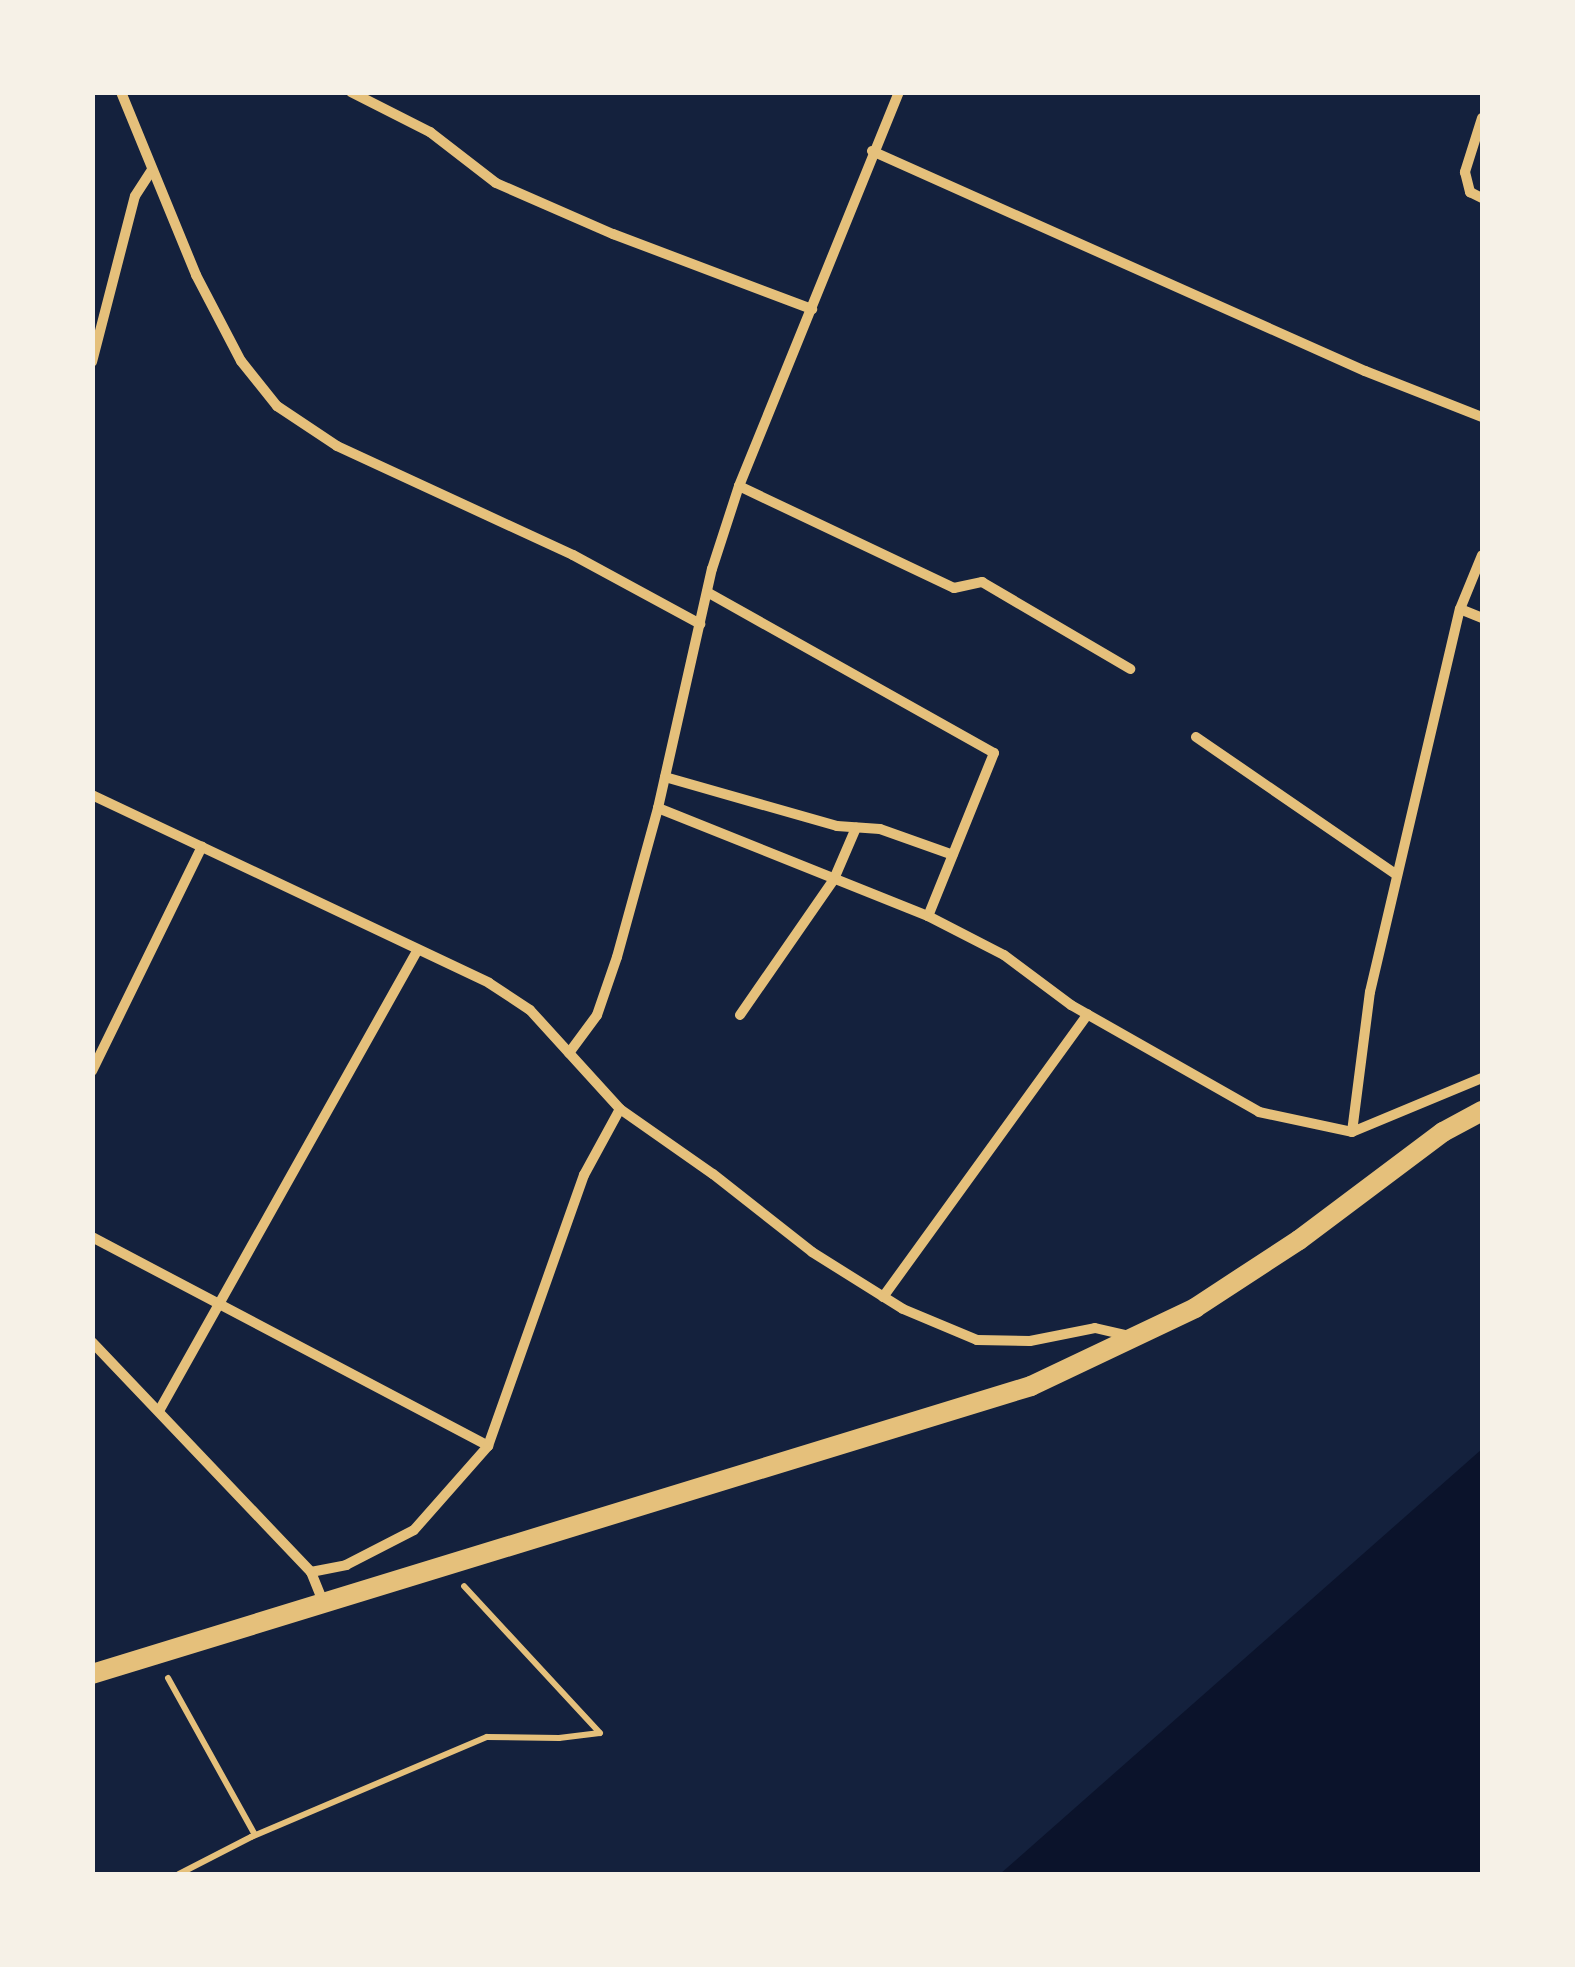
<!DOCTYPE html>
<html>
<head>
<meta charset="utf-8">
<style>
  body { margin:0 }
  #map { position:relative; width:1575px; height:1967px; overflow:hidden; background:#14213d; font-family:Cabin,sans-serif }
  div>[style] { position:absolute }
  [style*='--x'] { left:calc(var(--x)*1px); top:calc(var(--y)*1px); width:calc(var(--w)*1px); rotate:calc(var(--a)*1deg) }
  .water>* { inset:0; background:#0b132b }
  .path>* { height:6px; margin:-3px; padding:0 3px; transform-origin:3px; border-radius:3px; background:#e5c07b }
  .minor>* { height:10px; margin:-5px; padding:0 5px; transform-origin:5px; border-radius:5px; background:#e5c07b }
  .secondary>* { height:20px; margin:-10px; padding:0 10px; transform-origin:10px; border-radius:10px; background:#e5c07b }
  span { translate:-50% -50%; white-space:nowrap; text-align:center; line-height:1.15; -webkit-text-stroke:10px #f6f1e7; paint-order:stroke }
  .frame { position:absolute; inset:0; border:95px solid #f6f1e7; pointer-events:none }
</style>
</head>
<body>
<div id="map">
  <div class="water">
    <i style="clip-path:polygon(1482px 1449px,1482px 1874px,1000px 1874px)"></i>
  </div>
  <div class="path">
    <i style="--x:168;--y:1678;--w:179;--a:61"></i>
    <i style="--x:179;--y:1874;--w:81;--a:-27.2"></i>
    <i style="--x:251;--y:1837;--w:256;--a:-23"></i>
    <i style="--x:487;--y:1737;--w:72;--a:0.8"></i>
    <i style="--x:559;--y:1738;--w:41;--a:-7"></i>
    <i style="--x:600;--y:1733;--w:200;--a:-132.8"></i>
  </div>
  <div class="minor">
    <i style="--x:121;--y:92;--w:198;--a:67.7"></i>
    <i style="--x:196;--y:275;--w:97;--a:62.4"></i>
    <i style="--x:241;--y:361;--w:58;--a:51.3"></i>
    <i style="--x:277;--y:406;--w:72;--a:33.7"></i>
    <i style="--x:337;--y:446;--w:260;--a:24.8"></i>
    <i style="--x:573;--y:555;--w:145;--a:28.5"></i>
    <i style="--x:351;--y:92;--w:89;--a:26.9"></i>
    <i style="--x:430;--y:132;--w:83;--a:37.7"></i>
    <i style="--x:496;--y:183;--w:128;--a:23.6"></i>
    <i style="--x:613;--y:234;--w:213;--a:20.7"></i>
    <i style="--x:1482;--y:118;--w:57;--a:107.5"></i>
    <i style="--x:1465;--y:172;--w:21;--a:76"></i>
    <i style="--x:1470;--y:192;--w:13;--a:27"></i>
    <i style="--x:872;--y:151;--w:540;--a:24.05"></i>
    <i style="--x:1365;--y:371;--w:126;--a:21.5"></i>
    <i style="--x:92;--y:362;--w:171;--a:-75.5"></i>
    <i style="--x:135;--y:196;--w:30;--a:-57"></i>
    <i style="--x:739;--y:486;--w:238;--a:25.4"></i>
    <i style="--x:954;--y:588;--w:29;--a:-12"></i>
    <i style="--x:982;--y:582;--w:172;--a:30.4"></i>
    <i style="--x:707;--y:592;--w:329;--a:29.3"></i>
    <i style="--x:994;--y:753;--w:176;--a:112"></i>
    <i style="--x:1460;--y:609;--w:24;--a:22"></i>
    <i style="--x:1196;--y:737;--w:244;--a:34.5"></i>
    <i style="--x:665;--y:777;--w:179;--a:15.9"></i>
    <i style="--x:837;--y:826;--w:43;--a:4"></i>
    <i style="--x:880;--y:829;--w:77;--a:19.6"></i>
    <i style="--x:92;--y:795;--w:439;--a:25.3"></i>
    <i style="--x:489;--y:983;--w:49;--a:33.4"></i>
    <i style="--x:530;--y:1010;--w:134;--a:47.7"></i>
    <i style="--x:620;--y:1109;--w:113;--a:35"></i>
    <i style="--x:713;--y:1174;--w:126;--a:38.2"></i>
    <i style="--x:812;--y:1252;--w:107;--a:32.1"></i>
    <i style="--x:903;--y:1309;--w:80;--a:22.7"></i>
    <i style="--x:977;--y:1340;--w:53;--a:1.1"></i>
    <i style="--x:1030;--y:1341;--w:66;--a:-11.3"></i>
    <i style="--x:1095;--y:1328;--w:36;--a:13"></i>
    <i style="--x:658;--y:808;--w:291;--a:21.8"></i>
    <i style="--x:928;--y:916;--w:85;--a:27.2"></i>
    <i style="--x:1004;--y:955;--w:84;--a:36.7"></i>
    <i style="--x:1071;--y:1005;--w:216;--a:29.6"></i>
    <i style="--x:1259;--y:1112;--w:95;--a:12.1"></i>
    <i style="--x:1352;--y:1132;--w:141;--a:-22.6"></i>
    <i style="--x:740;--y:1015;--w:165;--a:-55.3"></i>
    <i style="--x:834;--y:879;--w:56;--a:-66.7"></i>
    <i style="--x:569;--y:1053;--w:47;--a:-53.6"></i>
    <i style="--x:597;--y:1015;--w:61;--a:-71"></i>
    <i style="--x:617;--y:957;--w:155;--a:-74.6"></i>
    <i style="--x:658;--y:808;--w:245;--a:-77.3"></i>
    <i style="--x:712;--y:569;--w:87;--a:-72"></i>
    <i style="--x:739;--y:486;--w:425;--a:-67.9"></i>
    <i style="--x:92;--y:1071;--w:250;--a:-63.9"></i>
    <i style="--x:1352;--y:1132;--w:141;--a:-82.7"></i>
    <i style="--x:1370;--y:992;--w:393;--a:-76.8"></i>
    <i style="--x:1460;--y:609;--w:58;--a:-67.8"></i>
    <i style="--x:92;--y:1237;--w:448;--a:27.8"></i>
    <i style="--x:883;--y:1297;--w:349;--a:-54.1"></i>
    <i style="--x:92;--y:1342;--w:318;--a:46.4"></i>
    <i style="--x:311;--y:1572;--w:35;--a:68"></i>
    <i style="--x:159;--y:1411;--w:527;--a:-60.71"></i>
    <i style="--x:311;--y:1572;--w:36;--a:-11"></i>
    <i style="--x:346;--y:1565;--w:76;--a:-27.2"></i>
    <i style="--x:414;--y:1530;--w:112;--a:-48.6"></i>
    <i style="--x:488;--y:1446;--w:288;--a:-70.5"></i>
    <i style="--x:584;--y:1175;--w:75;--a:-61.4"></i>
  </div>
  <div class="secondary">
    <i style="--x:92;--y:1674;--w:982;--a:-17.05"></i>
    <i style="--x:1031;--y:1386;--w:182;--a:-25.4"></i>
    <i style="--x:1195;--y:1308;--w:124;--a:-33.2"></i>
    <i style="--x:1299;--y:1240;--w:180;--a:-36.9"></i>
    <i style="--x:1443;--y:1132;--w:44;--a:-28.3"></i>
  </div>
  <div class="frame"></div>
</div>
</body>
</html>
